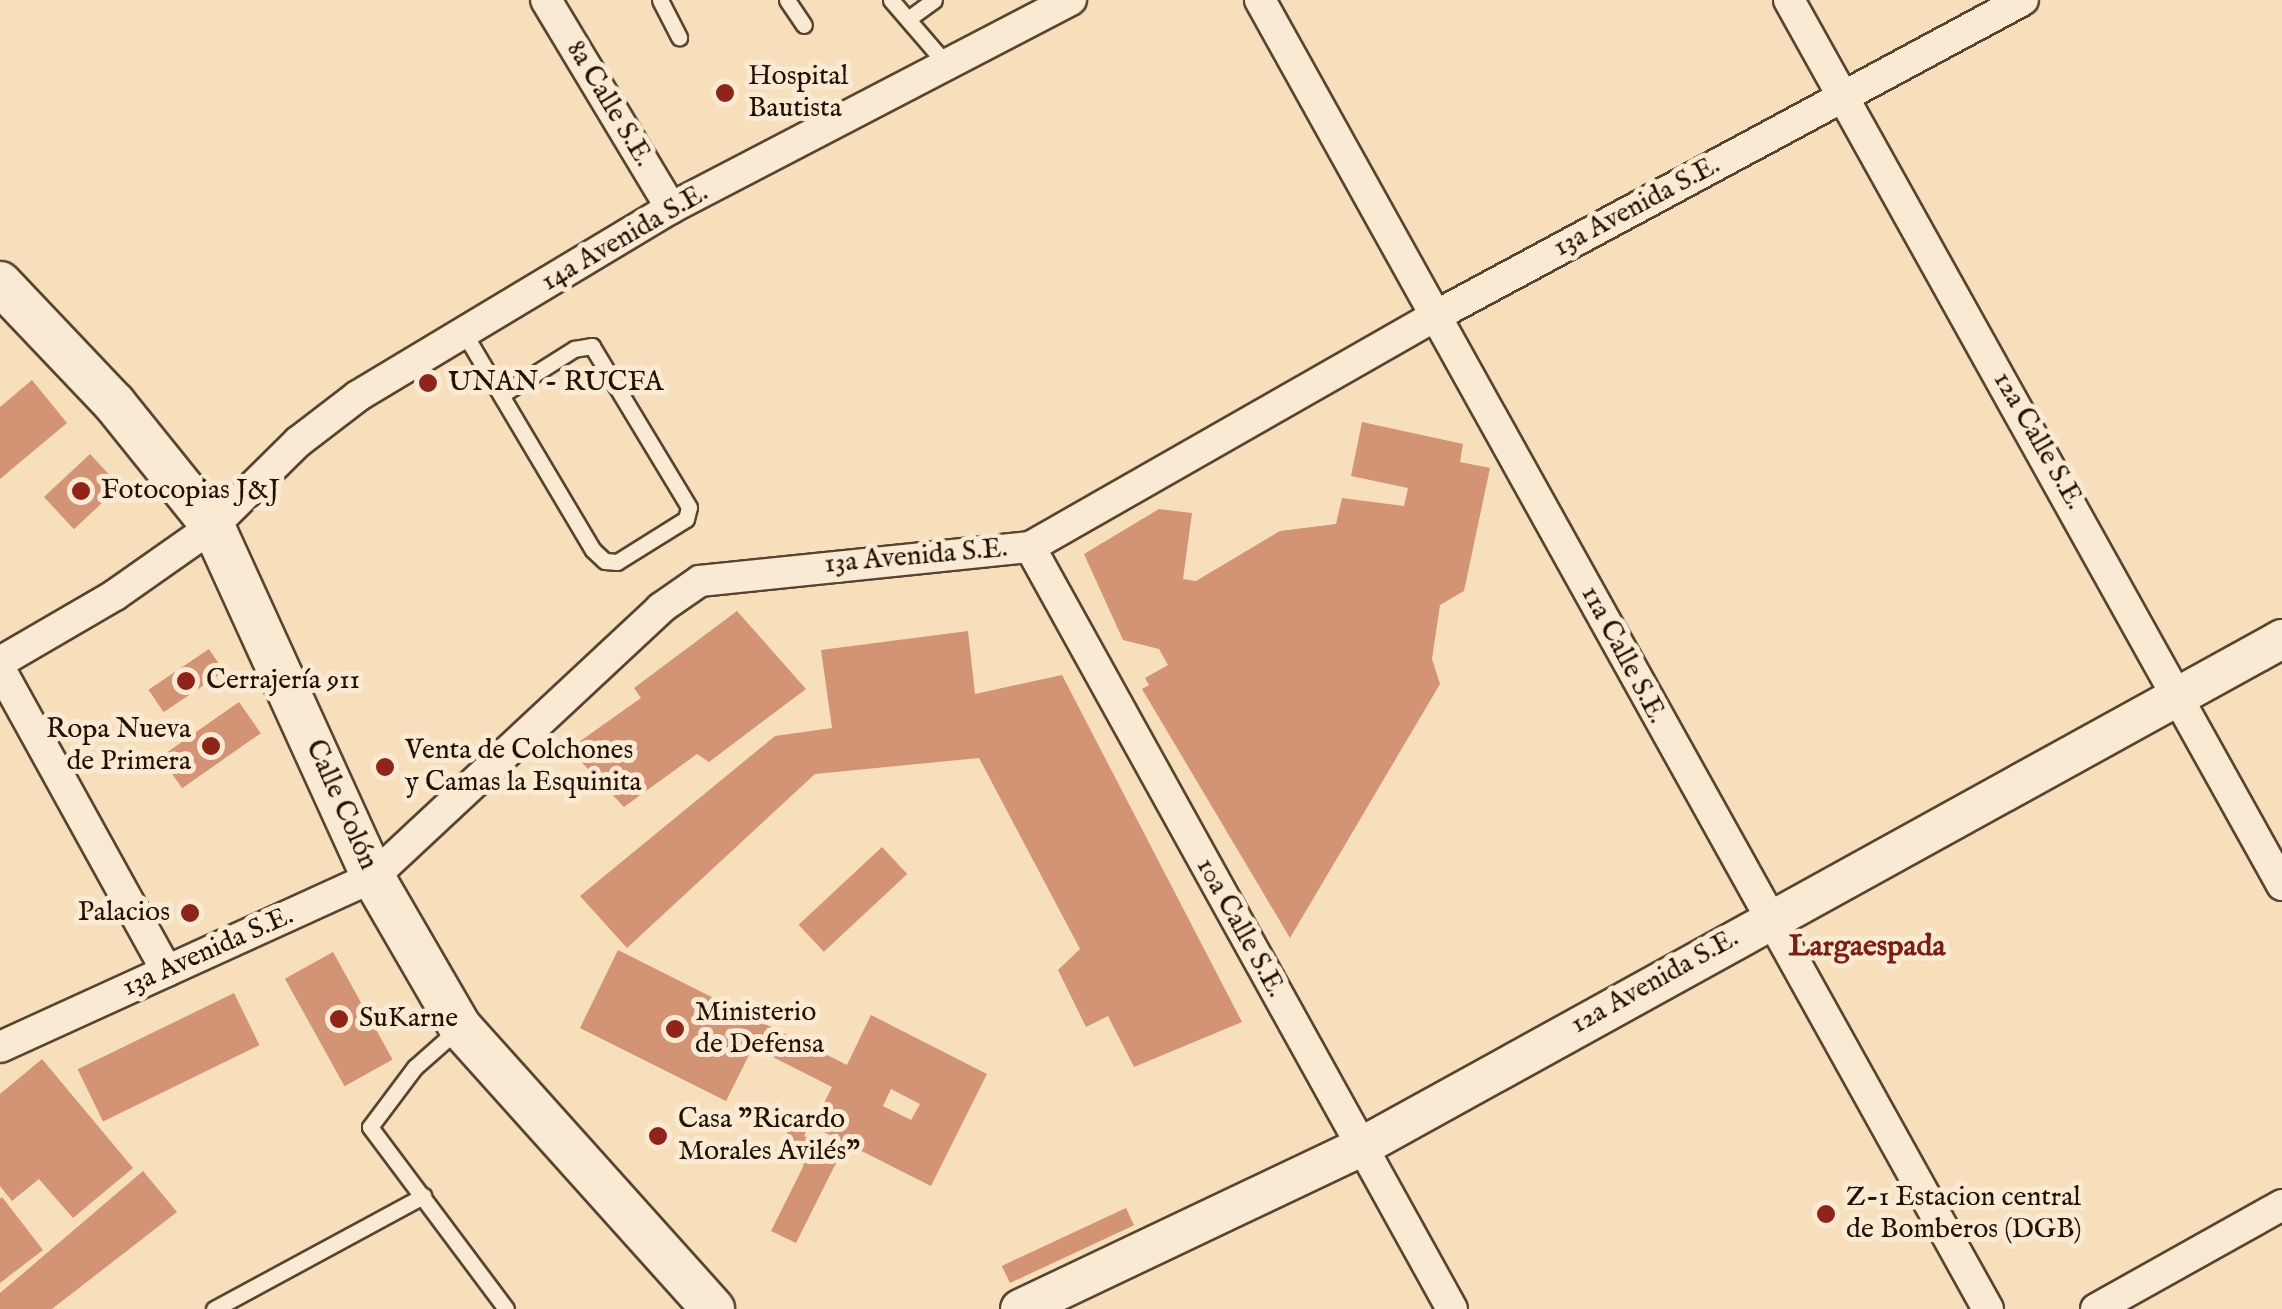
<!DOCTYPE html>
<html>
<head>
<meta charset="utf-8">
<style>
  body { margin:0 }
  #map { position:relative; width:2282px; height:1309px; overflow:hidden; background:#f7dfbb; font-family:"IM FELL English",serif }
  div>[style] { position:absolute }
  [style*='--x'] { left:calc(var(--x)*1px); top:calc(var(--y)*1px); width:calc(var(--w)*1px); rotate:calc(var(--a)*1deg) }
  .building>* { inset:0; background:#d39375; transform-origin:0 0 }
  .roads { filter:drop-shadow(2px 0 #594431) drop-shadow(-2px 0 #594431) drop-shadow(0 2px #594431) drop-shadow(0 -2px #594431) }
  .service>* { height:15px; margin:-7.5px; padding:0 7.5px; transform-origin:7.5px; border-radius:7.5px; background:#faead3 }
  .minor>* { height:30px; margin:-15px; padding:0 15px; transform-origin:15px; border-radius:15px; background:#faead3 }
  .tertiary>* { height:38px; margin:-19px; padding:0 19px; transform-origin:19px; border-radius:19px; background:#faead3 }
  .secondary>* { height:42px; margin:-21px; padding:0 21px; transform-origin:21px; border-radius:21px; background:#faead3 }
  .dots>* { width:28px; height:28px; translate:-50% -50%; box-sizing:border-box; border:5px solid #faead3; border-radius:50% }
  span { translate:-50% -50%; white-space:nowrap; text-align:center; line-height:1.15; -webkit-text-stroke:10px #faead3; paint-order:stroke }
  .poi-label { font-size:28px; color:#241103 }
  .left { translate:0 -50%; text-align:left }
  .right { translate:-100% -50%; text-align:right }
  .street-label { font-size:28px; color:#241103 }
  .neighbourhood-label { font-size:30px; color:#7a1f14; font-weight:700 }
</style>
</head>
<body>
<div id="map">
  <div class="building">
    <i style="clip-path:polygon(32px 380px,67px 423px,0 479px,0 407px)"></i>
    <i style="clip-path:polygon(1362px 422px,1463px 444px,1460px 462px,1490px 468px,1464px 591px,1440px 605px,1432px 659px,1440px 684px,1290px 938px,1142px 689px,1149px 685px,1145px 678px,1168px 665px,1159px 649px,1123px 640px,1084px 554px,1159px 509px,1192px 513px,1183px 579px,1196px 581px,1280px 531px,1336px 524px,1342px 498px,1404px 506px,1408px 488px,1351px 476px)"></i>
    <i style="left:90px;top:454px;width:44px;height:63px;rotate:47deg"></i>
    <i style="clip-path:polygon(737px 611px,806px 689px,709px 762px,697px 754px,624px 807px,569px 749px,641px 698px,634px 688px)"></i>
    <i style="clip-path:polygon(968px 631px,975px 694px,1062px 675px,1242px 1022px,1134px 1067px,1108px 1016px,1086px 1027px,1058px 970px,1080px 949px,979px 758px,815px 774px,627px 948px,580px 896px,775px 736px,832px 728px,821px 650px)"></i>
    <i style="left:209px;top:649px;width:27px;height:73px;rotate:56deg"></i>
    <i style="left:239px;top:702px;width:38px;height:96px;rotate:55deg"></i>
    <i style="left:882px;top:847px;width:37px;height:114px;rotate:47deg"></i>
    <i style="clip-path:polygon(evenodd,618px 950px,847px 1065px,871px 1015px,987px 1074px,931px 1186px,810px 1125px,804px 1136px,840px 1155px,796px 1243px,771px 1231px,804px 1165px,778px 1152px,798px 1111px,816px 1119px,832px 1087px,753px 1047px,726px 1101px,580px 1028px,618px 950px,891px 1089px,920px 1104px,911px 1120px,883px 1106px,891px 1089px)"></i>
    <i style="left:333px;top:952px;width:123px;height:55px;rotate:61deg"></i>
    <i style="left:234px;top:993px;width:58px;height:174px;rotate:64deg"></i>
    <i style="clip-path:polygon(42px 1059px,133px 1168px,73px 1218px,39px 1179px,12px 1201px,0 1186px,0 1094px)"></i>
    <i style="clip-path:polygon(143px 1171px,177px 1212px,52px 1309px,0 1309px,0 1293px)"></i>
    <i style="clip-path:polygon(2px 1197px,43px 1250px,0 1283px,0 1199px)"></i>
    <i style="left:1126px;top:1208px;width:19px;height:137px;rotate:65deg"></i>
  </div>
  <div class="roads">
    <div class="service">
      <i style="--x:660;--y:0;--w:42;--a:62.8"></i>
      <i style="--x:787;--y:0;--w:30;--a:56"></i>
      <i style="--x:891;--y:0;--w:86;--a:49.3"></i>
      <i style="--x:908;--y:19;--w:32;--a:-36"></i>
      <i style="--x:464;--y:333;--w:252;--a:59.3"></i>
      <i style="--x:593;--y:550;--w:16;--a:43"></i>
      <i style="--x:605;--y:561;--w:12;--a:5"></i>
      <i style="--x:617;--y:562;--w:81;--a:-31.9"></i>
      <i style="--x:686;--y:519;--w:12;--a:-76"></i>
      <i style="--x:689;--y:507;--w:188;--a:-121.1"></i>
      <i style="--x:592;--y:346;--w:18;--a:171"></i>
      <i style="--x:574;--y:349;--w:86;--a:147.8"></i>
      <i style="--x:457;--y:1030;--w:56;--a:138.6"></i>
      <i style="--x:415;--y:1067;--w:75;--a:126.9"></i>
      <i style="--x:370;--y:1127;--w:227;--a:53.2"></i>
      <i style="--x:214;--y:1309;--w:238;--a:-28.4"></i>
    </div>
    <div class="minor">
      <i style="--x:546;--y:0;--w:243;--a:59"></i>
      <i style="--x:1260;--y:0;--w:1498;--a:60.92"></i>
      <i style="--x:1789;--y:0;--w:1013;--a:60.88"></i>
      <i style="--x:1030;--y:547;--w:871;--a:61.02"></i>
      <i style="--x:0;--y:662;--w:133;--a:-30.2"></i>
      <i style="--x:115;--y:595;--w:120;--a:-35.1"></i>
      <i style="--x:213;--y:526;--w:120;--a:-44.7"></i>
      <i style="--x:298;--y:442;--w:76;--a:-37.5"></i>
      <i style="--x:358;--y:396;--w:365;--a:-31"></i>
      <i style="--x:671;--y:208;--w:451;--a:-27.5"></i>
      <i style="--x:0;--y:669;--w:345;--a:61.1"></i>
      <i style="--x:0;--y:1047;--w:410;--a:-24.5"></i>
      <i style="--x:373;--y:877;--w:394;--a:-43"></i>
      <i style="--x:661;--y:608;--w:47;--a:-34.7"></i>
      <i style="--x:700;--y:581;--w:332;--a:-5.9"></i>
      <i style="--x:1030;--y:547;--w:471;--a:-29.7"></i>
      <i style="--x:1439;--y:314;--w:663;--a:-28.27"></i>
      <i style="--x:2096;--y:1309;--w:213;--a:-29.2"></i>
    </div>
    <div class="tertiary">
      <i style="--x:1020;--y:1309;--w:378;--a:-25.4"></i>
      <i style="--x:1361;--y:1147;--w:1052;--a:-28.88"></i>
    </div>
    <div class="secondary">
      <i style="--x:0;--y:283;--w:166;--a:46.5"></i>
      <i style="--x:114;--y:403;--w:158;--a:51.2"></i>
      <i style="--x:213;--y:526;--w:386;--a:65.5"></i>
      <i style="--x:373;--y:877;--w:173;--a:59.9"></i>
      <i style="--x:460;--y:1027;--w:379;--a:48.1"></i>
    </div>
  </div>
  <div class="dots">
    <i style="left:725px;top:93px;background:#8f2418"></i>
    <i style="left:428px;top:383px;background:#8f2418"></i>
    <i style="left:81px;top:491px;background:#8f2418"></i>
    <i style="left:186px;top:681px;background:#8f2418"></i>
    <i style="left:211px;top:746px;background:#8f2418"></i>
    <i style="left:385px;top:767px;background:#8f2418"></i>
    <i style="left:190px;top:913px;background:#8f2418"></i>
    <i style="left:339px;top:1019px;background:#8f2418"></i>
    <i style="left:675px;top:1029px;background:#8f2418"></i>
    <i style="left:658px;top:1136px;background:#8f2418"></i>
    <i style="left:1826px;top:1214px;background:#8f2418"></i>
  </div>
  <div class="poi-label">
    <span class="left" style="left:748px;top:93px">Hospital<br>Bautista</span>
    <span class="left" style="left:448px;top:383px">UNAN - RUCFA</span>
    <span class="left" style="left:101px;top:491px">Fotocopias J&amp;J</span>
    <span class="left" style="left:206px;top:681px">Cerrajería 911</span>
    <span class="right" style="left:191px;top:746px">Ropa Nueva<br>de Primera</span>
    <span class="left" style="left:405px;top:767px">Venta de Colchones<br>y Camas la Esquinita</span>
    <span class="right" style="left:170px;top:913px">Palacios</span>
    <span class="left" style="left:695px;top:1029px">Ministerio<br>de Defensa</span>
    <span class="left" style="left:359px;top:1019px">SuKarne</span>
    <span class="left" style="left:678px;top:1136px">Casa "Ricardo<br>Morales Avilés"</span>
    <span class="left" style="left:1846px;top:1214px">Z-1 Estacion central<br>de Bomberos (DGB)</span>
  </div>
  <div class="street-label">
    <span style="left:609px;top:104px;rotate:59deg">8a Calle S.E.</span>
    <span style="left:1637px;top:207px;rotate:-28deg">13a Avenida S.E.</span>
    <span style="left:625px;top:238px;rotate:-30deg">14a Avenida S.E.</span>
    <span style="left:2038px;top:441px;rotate:60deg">12a Calle S.E.</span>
    <span style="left:916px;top:557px;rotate:-5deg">13a Avenida S.E.</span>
    <span style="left:1623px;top:655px;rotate:62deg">11a Calle S.E.</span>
    <span style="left:341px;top:805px;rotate:66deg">Calle Colón</span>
    <span style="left:1240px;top:928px;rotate:61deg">10a Calle S.E.</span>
    <span style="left:208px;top:952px;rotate:-24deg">13a Avenida S.E.</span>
    <span style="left:1655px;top:982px;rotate:-29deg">12a Avenida S.E.</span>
  </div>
  <div class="neighbourhood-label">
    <span style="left:1867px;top:947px">Largaespada</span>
  </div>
</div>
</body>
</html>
